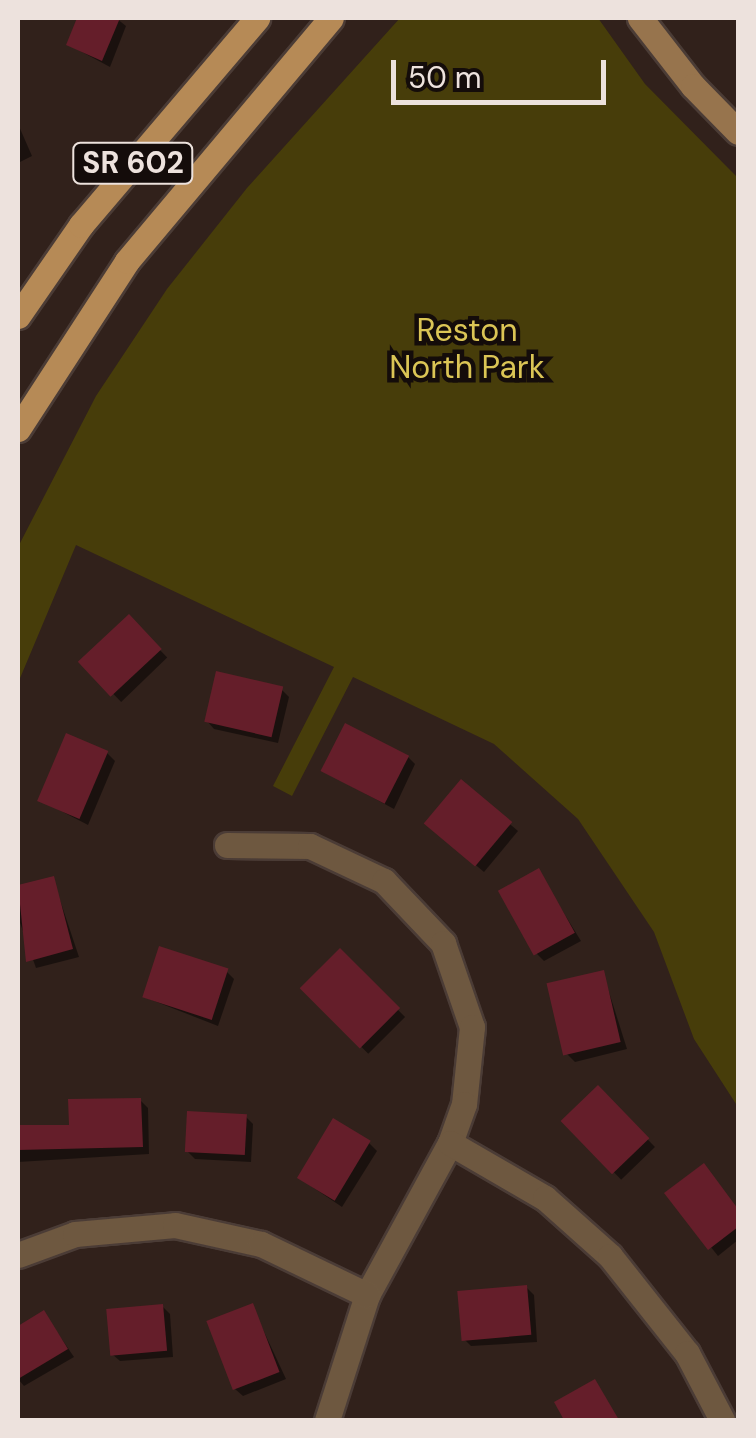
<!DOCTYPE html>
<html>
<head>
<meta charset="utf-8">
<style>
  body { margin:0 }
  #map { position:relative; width:756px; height:1438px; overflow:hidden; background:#31211b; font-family:"DM Sans",sans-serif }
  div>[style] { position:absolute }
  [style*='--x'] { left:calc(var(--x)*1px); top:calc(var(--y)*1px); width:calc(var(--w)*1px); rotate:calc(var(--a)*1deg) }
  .green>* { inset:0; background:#473d0a }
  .shadow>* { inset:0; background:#0007; transform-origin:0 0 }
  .building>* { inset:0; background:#651e2a; transform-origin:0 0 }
  .roads { filter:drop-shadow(2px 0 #4b3c36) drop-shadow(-2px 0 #4b3c36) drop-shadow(0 2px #4b3c36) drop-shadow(0 -2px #4b3c36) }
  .street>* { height:25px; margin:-12.5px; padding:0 12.5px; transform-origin:12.5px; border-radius:12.5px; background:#6e5840 }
  .secondary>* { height:25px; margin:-12.5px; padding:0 12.5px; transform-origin:12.5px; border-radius:12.5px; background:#97744d }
  .primary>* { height:25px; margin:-12.5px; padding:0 12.5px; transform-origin:12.5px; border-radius:12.5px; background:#b68a56 }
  span { translate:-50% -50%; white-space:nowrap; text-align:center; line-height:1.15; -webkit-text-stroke:9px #140c0a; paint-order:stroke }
  .shield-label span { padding:2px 8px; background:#140c0a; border:2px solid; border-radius:8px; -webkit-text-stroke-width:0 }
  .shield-label { font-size:30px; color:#ede2dd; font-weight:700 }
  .park-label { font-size:32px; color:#dbc555 }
  .frame { position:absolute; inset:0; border:20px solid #ede2dd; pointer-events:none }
  .scale { position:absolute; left:391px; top:60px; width:215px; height:45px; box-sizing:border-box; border:5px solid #ede2dd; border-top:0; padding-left:12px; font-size:30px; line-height:35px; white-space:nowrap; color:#ede2dd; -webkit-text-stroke:8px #140c0a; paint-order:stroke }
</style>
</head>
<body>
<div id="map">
  <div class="green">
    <i style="clip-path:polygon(400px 18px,598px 18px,645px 84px,738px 178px,738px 1107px,694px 1039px,654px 932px,578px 819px,494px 744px,353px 677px,292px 796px,273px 786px,334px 667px,76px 545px,18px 683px,18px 547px,96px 396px,167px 289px,247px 188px)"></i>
  </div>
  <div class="shadow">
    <i style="clip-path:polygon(80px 18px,116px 18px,126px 26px,110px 67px,69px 45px)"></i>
    <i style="clip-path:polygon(18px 124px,32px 156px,18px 163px)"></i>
    <i style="left:129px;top:618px;width:55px;height:64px;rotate:46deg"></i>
    <i style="clip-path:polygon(281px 689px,289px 697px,278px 743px,214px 729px,207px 721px)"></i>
    <i style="clip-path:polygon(107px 753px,115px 761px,88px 825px,40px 800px)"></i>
    <i style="clip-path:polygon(408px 757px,415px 764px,394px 809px,325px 772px)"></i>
    <i style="clip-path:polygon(461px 782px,518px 831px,484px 872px,434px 830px)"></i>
    <i style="clip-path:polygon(538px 871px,581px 941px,544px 961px,537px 954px)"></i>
    <i style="clip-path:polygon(53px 879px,79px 957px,36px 968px,18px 917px,18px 888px)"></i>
    <i style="left:340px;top:952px;width:92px;height:52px;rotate:45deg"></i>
    <i style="clip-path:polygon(226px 971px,234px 979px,218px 1026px,144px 997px)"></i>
    <i style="clip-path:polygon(603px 973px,627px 1049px,575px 1062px,567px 1054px)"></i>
    <i style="left:598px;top:1088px;width:82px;height:47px;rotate:46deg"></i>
    <i style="clip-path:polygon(140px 1100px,148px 1108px,149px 1154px,18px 1162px,18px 1127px,71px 1128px)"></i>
    <i style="clip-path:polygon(246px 1117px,253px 1124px,251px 1162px,195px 1159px,187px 1151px)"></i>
    <i style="clip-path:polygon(369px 1143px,377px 1151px,342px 1207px,299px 1178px)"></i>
    <i style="clip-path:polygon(711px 1174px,738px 1211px,738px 1240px,718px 1256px,668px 1193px)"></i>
    <i style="clip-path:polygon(526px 1287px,534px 1295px,537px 1342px,471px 1346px,463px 1338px)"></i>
    <i style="clip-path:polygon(162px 1306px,170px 1314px,173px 1357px,120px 1361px,112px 1354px)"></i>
    <i style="clip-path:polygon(252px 1306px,286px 1379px,243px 1396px,235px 1389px)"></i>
    <i style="clip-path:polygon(44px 1313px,74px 1357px,24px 1386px,18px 1379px,18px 1328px)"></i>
  </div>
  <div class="building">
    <i style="clip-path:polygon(77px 18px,120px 18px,102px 61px,66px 45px)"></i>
    <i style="left:129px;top:614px;width:48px;height:70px;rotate:47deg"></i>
    <i style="left:216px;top:671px;width:69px;height:52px;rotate:13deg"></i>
    <i style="left:345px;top:723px;width:72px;height:54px;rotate:27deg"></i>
    <i style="left:66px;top:733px;width:46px;height:74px;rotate:23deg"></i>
    <i style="left:461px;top:779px;width:67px;height:58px;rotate:40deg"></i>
    <i style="left:539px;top:868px;width:74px;height:47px;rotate:61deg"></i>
    <i style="clip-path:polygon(54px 876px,73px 949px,26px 962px,18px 885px)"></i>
    <i style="left:159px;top:946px;width:73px;height:54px;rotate:18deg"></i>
    <i style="left:340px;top:948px;width:85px;height:57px;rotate:45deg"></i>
    <i style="left:604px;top:970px;width:74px;height:59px;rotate:77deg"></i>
    <i style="left:598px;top:1085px;width:74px;height:52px;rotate:46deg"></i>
    <i style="clip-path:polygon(141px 1098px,143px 1147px,18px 1150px,18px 1125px,69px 1125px,68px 1099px)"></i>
    <i style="left:187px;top:1111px;width:60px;height:41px;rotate:3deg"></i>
    <i style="left:333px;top:1118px;width:44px;height:70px;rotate:31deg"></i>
    <i style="clip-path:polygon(704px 1163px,738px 1209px,738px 1227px,708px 1250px,664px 1193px)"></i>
    <i style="left:527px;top:1285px;width:50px;height:70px;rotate:85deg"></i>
    <i style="left:253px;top:1303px;width:74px;height:50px;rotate:69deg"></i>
    <i style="left:163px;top:1304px;width:47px;height:57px;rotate:85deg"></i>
    <i style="clip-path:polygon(44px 1310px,68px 1349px,18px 1379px,18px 1326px)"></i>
    <i style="clip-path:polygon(595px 1379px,619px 1420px,564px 1420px,554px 1402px)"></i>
  </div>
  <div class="roads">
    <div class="street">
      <i style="--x:227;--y:845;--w:83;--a:0.7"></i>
      <i style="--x:310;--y:846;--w:82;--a:25.3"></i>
      <i style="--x:384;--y:881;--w:86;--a:46.4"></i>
      <i style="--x:443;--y:943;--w:89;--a:71"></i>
      <i style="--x:472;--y:1027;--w:77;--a:95.9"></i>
      <i style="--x:464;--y:1104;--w:41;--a:109.7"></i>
      <i style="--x:450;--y:1143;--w:173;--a:118.6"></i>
      <i style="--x:367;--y:1295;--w:131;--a:107.7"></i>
      <i style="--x:450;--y:1143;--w:110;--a:30.1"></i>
      <i style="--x:545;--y:1198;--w:87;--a:41.7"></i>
      <i style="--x:610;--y:1256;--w:124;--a:51.6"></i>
      <i style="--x:687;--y:1353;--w:76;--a:62.4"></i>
      <i style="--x:18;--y:1255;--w:61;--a:-20.2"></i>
      <i style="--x:75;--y:1234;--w:100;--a:-5.1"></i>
      <i style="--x:175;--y:1225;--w:88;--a:12.5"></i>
      <i style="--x:261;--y:1244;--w:118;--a:25.7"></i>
    </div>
    <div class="secondary">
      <i style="--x:640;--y:18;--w:86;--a:52.1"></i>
      <i style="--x:693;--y:86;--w:64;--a:45.6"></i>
    </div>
    <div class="primary">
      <i style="--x:18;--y:316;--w:111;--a:-55.3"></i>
      <i style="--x:81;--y:225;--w:272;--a:-49.6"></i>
      <i style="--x:18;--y:429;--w:200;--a:-57"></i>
      <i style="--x:127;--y:261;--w:317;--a:-50"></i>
    </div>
  </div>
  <div class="shield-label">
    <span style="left:133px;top:163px">SR 602</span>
  </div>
  <div class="park-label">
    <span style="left:467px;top:349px">Reston<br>North Park</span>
  </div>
  <div class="frame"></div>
  <div class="scale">50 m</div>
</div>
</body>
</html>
